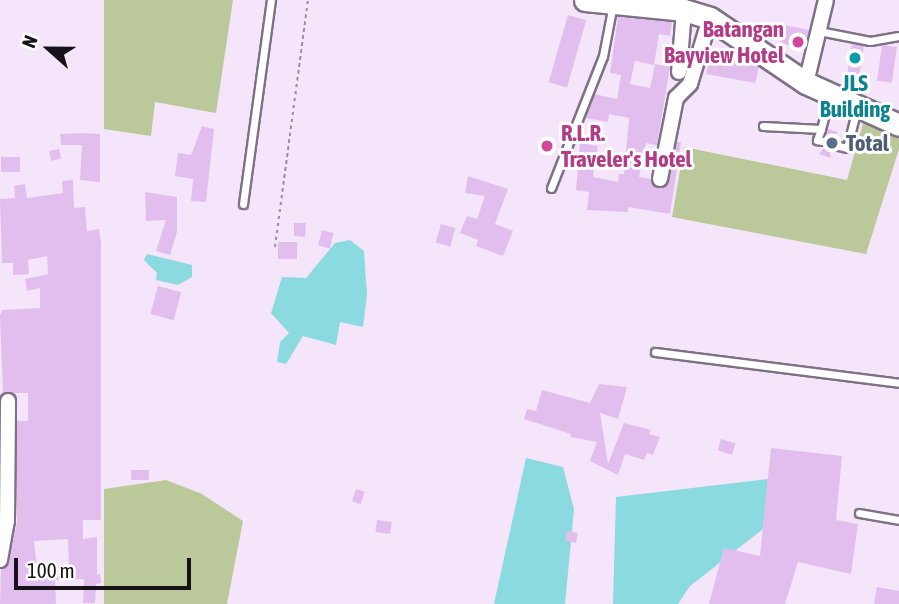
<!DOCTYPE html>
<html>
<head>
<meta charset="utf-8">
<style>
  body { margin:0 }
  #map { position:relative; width:899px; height:604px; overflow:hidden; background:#f4e5fa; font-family:"Asap Condensed",sans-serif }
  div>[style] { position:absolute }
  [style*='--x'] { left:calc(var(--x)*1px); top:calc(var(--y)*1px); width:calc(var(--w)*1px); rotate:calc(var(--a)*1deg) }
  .green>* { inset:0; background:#bbc99a }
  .water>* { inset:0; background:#8adae0 }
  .building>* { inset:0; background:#e2beef; transform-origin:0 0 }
  .path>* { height:2px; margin-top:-1px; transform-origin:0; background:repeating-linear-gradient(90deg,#9a8f9e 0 3.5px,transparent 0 7px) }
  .roads { filter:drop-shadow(2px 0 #7f7185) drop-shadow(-2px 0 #7f7185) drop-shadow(0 2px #7f7185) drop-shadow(0 -2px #7f7185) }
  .lane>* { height:7px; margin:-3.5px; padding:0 3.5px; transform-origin:3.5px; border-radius:3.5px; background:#fff }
  .street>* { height:14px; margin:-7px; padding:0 7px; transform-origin:7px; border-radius:7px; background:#fff }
  .secondary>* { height:21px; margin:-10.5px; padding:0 10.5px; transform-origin:10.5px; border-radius:10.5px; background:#fff }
  .dots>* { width:19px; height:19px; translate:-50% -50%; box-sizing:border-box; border:4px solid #fff; border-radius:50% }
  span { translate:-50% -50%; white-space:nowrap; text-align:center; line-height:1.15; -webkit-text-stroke:6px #fff; paint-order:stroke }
  .hotel-label { font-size:23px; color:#b23c85; font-weight:700 }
  .right { translate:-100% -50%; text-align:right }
  .left { translate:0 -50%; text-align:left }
  .culture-label { font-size:23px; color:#0d838f; font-weight:700 }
  .service-label { font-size:23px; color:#4e5e75; font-weight:700 }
  .north { position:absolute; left:14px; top:14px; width:70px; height:70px; -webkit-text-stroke:5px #fff; paint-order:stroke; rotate:291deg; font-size:19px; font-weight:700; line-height:28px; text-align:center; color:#171219 }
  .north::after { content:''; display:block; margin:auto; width:24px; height:32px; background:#171219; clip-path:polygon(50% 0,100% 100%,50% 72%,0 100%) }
  .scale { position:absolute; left:14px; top:558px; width:177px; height:32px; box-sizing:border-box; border:4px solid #171219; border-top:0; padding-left:9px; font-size:21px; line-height:24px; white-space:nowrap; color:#171219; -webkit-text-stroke:5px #fff; paint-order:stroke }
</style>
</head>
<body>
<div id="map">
  <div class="green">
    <i style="clip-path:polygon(104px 0,233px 0,216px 113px,155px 102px,151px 136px,104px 129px)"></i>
    <i style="clip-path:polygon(864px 120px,899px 134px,899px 149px,866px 254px,672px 217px,684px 147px,847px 180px)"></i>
    <i style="clip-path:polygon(166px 480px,202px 494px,243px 521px,227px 604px,104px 604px,104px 489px)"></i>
  </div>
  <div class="water">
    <i style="clip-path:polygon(350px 240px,364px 251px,367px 294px,363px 327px,340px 322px,336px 345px,303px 336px,286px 364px,277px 362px,280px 342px,289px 333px,271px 313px,282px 277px,306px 278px,335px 243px)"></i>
    <i style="clip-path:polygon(147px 254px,192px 265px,192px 277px,178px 285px,156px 280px,157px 273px,144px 260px)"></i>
    <i style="clip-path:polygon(526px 458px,563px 467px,574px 509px,565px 604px,494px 604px)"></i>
    <i style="clip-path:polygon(768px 479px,763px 529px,690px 586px,678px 604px,613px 604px,616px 497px)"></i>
  </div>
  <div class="building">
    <i style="left:568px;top:15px;width:19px;height:70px;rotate:16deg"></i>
    <i style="clip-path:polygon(618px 17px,672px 22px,670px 36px,659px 34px,654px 65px,635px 61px,630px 84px,650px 88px,655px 64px,670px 67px,657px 145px,646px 143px,639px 177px,651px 179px,657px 188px,667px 186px,677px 142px,681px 142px,670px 214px,628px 207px,628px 212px,587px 210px,589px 192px,576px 190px,580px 143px,598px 146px,593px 177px,618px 182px,619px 174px,624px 174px,629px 118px,609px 114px,608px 122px,586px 118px,594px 94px,617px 99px,621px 75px,610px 73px)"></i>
    <i style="left:785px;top:25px;width:25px;height:19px;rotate:12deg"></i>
    <i style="left:852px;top:44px;width:12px;height:31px;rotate:9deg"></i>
    <i style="left:882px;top:45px;width:15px;height:36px;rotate:8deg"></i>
    <i style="clip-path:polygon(712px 51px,759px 67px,755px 83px,706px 74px)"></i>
    <i style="clip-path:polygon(202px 126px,214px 129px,206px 202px,191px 201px,193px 179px,175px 176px,178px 153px,191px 155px)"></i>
    <i style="clip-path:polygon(827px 129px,838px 132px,828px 143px,831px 158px,819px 154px,828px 143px)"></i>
    <i style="clip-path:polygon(83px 133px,100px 134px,100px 182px,80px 180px,82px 145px,61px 145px,60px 134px)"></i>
    <i style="left:59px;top:149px;width:10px;height:10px;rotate:79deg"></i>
    <i style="left:20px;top:157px;width:15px;height:19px;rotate:90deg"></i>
    <i style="clip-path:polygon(468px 176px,508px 189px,495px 224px,513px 231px,503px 256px,476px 246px,478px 240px,460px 233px,467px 216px,477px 219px,485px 196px,465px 193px)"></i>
    <i style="clip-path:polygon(evenodd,73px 180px,74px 208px,85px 207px,87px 231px,99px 229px,101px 242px,101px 520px,83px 520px,83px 539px,97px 537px,97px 575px,100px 574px,101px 583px,96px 584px,95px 603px,83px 603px,84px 579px,55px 580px,56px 604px,0 604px,1px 569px,9px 562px,17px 522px,17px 421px,28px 421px,28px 393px,3px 393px,0 316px,2px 310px,40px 308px,40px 288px,27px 291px,25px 279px,48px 274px,47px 256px,28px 260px,29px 274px,13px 275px,13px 263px,2px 263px,0 199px,15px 198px,14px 186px,25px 184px,27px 198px,63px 193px,62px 181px,73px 180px,68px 539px,69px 568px,37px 569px,34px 541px,68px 539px)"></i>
    <i style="clip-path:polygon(145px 192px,177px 197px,177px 232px,170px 255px,156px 251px,166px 220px,146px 221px)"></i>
    <i style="clip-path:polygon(294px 223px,306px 223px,305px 237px,294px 236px)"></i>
    <i style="left:441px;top:224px;width:15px;height:19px;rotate:16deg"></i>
    <i style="left:322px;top:230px;width:12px;height:16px;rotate:14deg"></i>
    <i style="left:278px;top:242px;width:19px;height:17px"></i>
    <i style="left:158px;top:286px;width:24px;height:29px;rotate:15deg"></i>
    <i style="clip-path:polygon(599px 384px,627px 387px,618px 419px,600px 413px,608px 464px,624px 423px,651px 430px,649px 434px,660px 437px,653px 455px,647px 453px,644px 460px,625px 454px,618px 475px,590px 461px,597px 442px,570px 437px,571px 434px,524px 419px,527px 409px,536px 411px,542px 390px,590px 403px)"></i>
    <i style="left:721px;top:439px;width:15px;height:12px;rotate:16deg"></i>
    <i style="clip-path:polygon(771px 448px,842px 456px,836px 520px,858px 524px,851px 574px,798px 562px,785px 604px,709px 604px,724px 548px,760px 556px)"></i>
    <i style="left:131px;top:470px;width:18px;height:10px"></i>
    <i style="left:356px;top:489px;width:9px;height:13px;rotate:18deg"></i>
    <i style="left:377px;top:520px;width:15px;height:12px;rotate:8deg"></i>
    <i style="left:567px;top:531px;width:11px;height:10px;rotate:10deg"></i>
    <i style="clip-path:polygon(877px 587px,899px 591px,899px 604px,874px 604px)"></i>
  </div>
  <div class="path">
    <i style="--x:275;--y:247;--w:249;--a:-82.4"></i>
  </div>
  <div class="roads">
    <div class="lane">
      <i style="--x:819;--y:31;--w:52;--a:11.1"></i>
      <i style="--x:870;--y:41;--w:29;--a:-10"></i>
      <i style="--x:763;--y:126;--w:58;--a:3"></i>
      <i style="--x:821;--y:129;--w:34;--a:-75"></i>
      <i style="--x:821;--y:129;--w:12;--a:110"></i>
      <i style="--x:817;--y:140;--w:5;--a:11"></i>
      <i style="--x:834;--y:145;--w:13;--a:13"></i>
      <i style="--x:847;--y:148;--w:41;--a:-76"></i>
      <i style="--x:551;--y:188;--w:142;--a:-68.5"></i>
      <i style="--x:603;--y:56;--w:53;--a:-79.1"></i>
      <i style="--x:243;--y:204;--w:206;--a:-82.2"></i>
      <i style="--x:655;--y:352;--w:246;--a:7.2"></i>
      <i style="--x:859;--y:513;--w:41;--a:9.9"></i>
    </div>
    <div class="street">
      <i style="--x:679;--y:72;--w:62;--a:-85.4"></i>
      <i style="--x:806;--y:83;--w:85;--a:-76.5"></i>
      <i style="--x:660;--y:179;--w:83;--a:-78.8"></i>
      <i style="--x:676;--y:98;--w:20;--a:-45"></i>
      <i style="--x:690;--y:84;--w:69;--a:-73.1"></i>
      <i style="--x:0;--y:560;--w:40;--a:-80"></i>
      <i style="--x:7;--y:521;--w:120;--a:-89.5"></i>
    </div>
    <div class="secondary">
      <i style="--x:585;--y:0;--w:100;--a:5.8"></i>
      <i style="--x:684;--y:10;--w:27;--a:17"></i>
      <i style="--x:710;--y:18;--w:116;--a:34.1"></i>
      <i style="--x:806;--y:83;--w:102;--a:24.3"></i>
    </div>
  </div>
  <div class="dots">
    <i style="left:798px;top:42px;background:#d1479c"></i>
    <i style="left:855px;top:58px;background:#0f9aa8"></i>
    <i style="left:832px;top:143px;background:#5c6f8a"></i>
    <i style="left:547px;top:146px;background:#d1479c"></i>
  </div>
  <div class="hotel-label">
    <span class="right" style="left:784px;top:42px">Batangan<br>Bayview Hotel</span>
    <span class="left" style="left:561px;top:146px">R.L.R.<br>Traveler's Hotel</span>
  </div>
  <div class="culture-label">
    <span style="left:855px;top:96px">JLS<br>Building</span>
  </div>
  <div class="service-label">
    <span class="left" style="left:846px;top:143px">Total</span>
  </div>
  <div class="north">N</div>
  <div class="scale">100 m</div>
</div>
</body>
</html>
